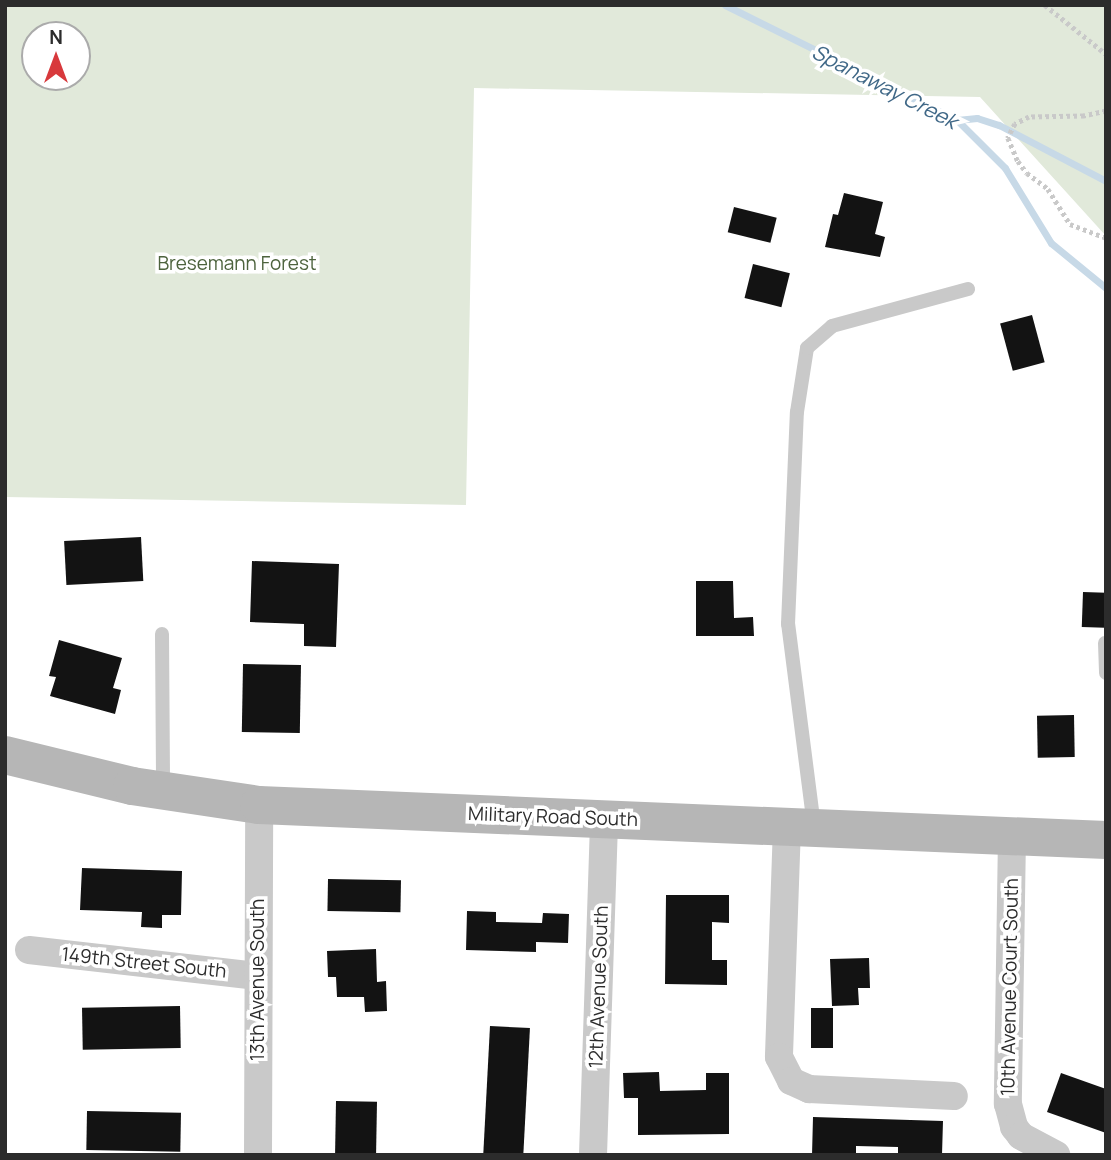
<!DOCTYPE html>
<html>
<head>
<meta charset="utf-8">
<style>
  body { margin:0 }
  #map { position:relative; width:1111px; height:1160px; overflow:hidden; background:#fff; font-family:Manrope,sans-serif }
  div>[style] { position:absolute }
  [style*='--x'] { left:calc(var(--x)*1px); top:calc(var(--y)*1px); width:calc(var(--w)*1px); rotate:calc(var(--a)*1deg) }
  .green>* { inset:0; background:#e1e9da }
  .stream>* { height:7px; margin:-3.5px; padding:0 3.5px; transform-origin:3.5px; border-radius:3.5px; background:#c7d9e7 }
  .building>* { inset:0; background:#131313; transform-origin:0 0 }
  .path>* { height:4.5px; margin-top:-2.25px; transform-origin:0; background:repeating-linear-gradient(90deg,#c9c9c9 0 3.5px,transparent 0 7px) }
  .lane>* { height:14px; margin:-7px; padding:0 7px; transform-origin:7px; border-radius:7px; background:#c9c9c9 }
  .street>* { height:28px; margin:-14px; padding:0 14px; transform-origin:14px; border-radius:14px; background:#c9c9c9 }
  .secondary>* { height:38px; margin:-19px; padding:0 19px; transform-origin:19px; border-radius:19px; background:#b6b6b6 }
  span { translate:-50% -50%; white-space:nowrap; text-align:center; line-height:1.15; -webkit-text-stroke:7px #fff; paint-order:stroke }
  .park-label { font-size:19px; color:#4d633d }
  .street-label { font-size:19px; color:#2c2c2c }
  .water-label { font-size:21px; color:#406887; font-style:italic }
  .frame { position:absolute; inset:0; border:7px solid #2c2c2c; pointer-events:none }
  .north { position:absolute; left:21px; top:21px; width:70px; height:70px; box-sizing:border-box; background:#fff; border:2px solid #ababab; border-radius:50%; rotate:0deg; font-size:19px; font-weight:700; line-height:28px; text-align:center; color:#2c2c2c }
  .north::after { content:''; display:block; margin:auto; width:24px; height:32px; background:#d8393c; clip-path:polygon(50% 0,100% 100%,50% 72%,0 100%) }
</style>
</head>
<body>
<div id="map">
  <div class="green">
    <i style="clip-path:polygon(evenodd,5px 5px,1106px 5px,1106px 236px,980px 97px,474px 88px,466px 505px,5px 497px,5px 5px,35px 35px,77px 35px,77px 77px,35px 77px,35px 35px)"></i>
  </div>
  <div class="stream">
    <i style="--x:725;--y:5;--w:259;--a:26.4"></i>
    <i style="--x:957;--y:120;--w:68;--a:45"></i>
    <i style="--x:1005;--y:168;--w:88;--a:58.5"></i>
    <i style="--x:1051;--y:243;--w:71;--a:39.3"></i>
    <i style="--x:957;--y:120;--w:20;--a:-6"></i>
    <i style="--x:977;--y:118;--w:23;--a:18"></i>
    <i style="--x:999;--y:125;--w:121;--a:27.6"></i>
  </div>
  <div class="building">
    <i style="clip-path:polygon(844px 193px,883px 202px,875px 234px,885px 237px,880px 257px,825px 247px,833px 214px,838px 215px)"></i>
    <i style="left:734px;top:207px;width:44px;height:26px;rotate:14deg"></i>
    <i style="left:753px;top:264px;width:38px;height:35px;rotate:14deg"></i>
    <i style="left:1032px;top:315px;width:49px;height:33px;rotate:75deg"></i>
    <i style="left:141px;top:537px;width:44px;height:77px;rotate:87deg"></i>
    <i style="clip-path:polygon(252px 561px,339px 564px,336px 647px,304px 646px,304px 624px,250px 622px)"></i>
    <i style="clip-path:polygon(696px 581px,733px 581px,734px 618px,753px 617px,754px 636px,696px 636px)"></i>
    <i style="left:1083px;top:592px;width:23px;height:35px;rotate:2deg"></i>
    <i style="clip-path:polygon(59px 640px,122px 658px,113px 688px,121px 690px,115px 714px,50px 696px,56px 677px,49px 676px)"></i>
    <i style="left:243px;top:664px;width:58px;height:68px;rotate:1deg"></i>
    <i style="left:1074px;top:715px;width:42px;height:37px;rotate:89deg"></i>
    <i style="clip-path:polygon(82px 868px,182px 871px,181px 915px,162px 915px,162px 928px,141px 927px,142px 912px,80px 910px)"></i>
    <i style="left:328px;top:879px;width:73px;height:32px;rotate:1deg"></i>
    <i style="clip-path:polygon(666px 895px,729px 895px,729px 923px,712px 922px,712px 960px,727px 960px,727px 985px,665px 984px)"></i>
    <i style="clip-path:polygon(467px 911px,496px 912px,496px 922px,542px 923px,543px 913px,569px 914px,568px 943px,536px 942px,536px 952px,466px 950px)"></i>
    <i style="clip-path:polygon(376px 949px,377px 982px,386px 981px,387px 1011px,365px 1012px,364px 997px,337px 997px,336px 977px,328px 977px,327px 951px)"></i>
    <i style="clip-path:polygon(869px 958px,870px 988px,858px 988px,859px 1005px,832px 1006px,830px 959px)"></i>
    <i style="left:180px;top:1006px;width:42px;height:98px;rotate:89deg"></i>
    <i style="left:811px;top:1008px;width:22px;height:40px"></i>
    <i style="left:490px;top:1026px;width:40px;height:129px;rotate:3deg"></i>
    <i style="clip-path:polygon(659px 1072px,660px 1091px,706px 1090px,706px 1073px,729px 1073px,729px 1134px,638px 1135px,638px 1098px,624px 1098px,623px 1073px)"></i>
    <i style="clip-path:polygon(1061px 1073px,1106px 1089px,1106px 1133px,1047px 1112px)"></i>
    <i style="left:336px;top:1101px;width:41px;height:54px;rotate:1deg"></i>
    <i style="left:87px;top:1111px;width:94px;height:39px;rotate:1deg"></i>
    <i style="clip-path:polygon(813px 1117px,943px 1121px,942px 1155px,898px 1155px,898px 1147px,856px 1146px,856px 1155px,812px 1155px)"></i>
  </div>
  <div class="path">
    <i style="--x:1045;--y:5;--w:78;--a:38.8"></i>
    <i style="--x:1106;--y:111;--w:23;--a:167"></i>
    <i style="--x:1084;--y:116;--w:55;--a:179"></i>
    <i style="--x:1029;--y:117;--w:16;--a:153"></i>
    <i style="--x:1015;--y:124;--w:16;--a:117"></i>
    <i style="--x:1008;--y:138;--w:25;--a:67"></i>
    <i style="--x:1018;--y:161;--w:15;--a:53"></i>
    <i style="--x:1027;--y:173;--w:26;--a:37"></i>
    <i style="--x:1048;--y:189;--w:41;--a:57.8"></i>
    <i style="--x:1070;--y:224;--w:39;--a:21"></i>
  </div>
  <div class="lane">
    <i style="--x:162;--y:634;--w:156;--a:89.6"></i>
    <i style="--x:1105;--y:643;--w:30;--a:88"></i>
    <i style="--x:814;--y:826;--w:204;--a:-97.3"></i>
    <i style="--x:788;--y:624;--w:212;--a:-87.6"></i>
    <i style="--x:797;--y:412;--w:65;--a:-81.1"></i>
    <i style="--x:807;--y:348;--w:33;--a:-41"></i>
    <i style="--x:832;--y:326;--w:141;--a:-15.2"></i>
  </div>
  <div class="street">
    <i style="--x:787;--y:826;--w:231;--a:92"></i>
    <i style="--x:779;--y:1057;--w:27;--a:63"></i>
    <i style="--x:791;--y:1081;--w:20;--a:24"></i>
    <i style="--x:809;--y:1089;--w:145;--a:2.8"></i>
    <i style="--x:1012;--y:836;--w:268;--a:90.9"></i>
    <i style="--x:1008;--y:1104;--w:24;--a:75"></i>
    <i style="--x:1014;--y:1127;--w:11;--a:52"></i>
    <i style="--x:1021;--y:1136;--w:40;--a:28"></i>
    <i style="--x:29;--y:950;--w:230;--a:6.5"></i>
    <i style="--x:258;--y:1155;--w:350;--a:-89.8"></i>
    <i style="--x:593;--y:1155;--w:336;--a:-88.1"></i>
  </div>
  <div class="secondary">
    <i style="--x:5;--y:755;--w:131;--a:13.7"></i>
    <i style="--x:132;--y:786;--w:128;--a:8.5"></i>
    <i style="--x:259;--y:805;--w:848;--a:2.37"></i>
  </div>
  <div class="park-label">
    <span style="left:237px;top:264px">Bresemann Forest</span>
  </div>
  <div class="street-label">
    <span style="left:553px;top:817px;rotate:2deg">Military Road South</span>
    <span style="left:144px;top:963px;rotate:6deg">149th Street South</span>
    <span style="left:258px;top:980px;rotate:-90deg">13th Avenue South</span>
    <span style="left:599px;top:987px;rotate:-88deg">12th Avenue South</span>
    <span style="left:1010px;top:987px;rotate:-89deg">10th Avenue Court South</span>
  </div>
  <div class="water-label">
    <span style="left:885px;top:86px;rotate:27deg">Spanaway Creek</span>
  </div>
  <div class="frame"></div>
  <div class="north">N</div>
</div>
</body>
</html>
